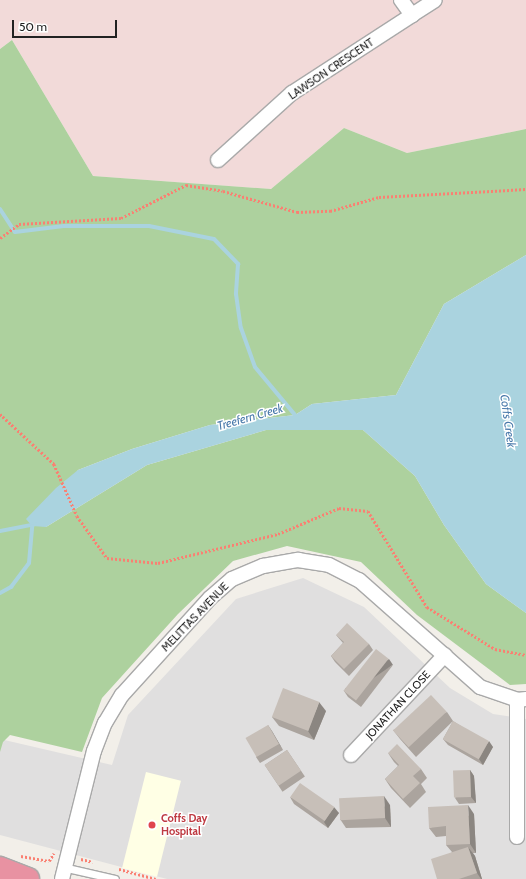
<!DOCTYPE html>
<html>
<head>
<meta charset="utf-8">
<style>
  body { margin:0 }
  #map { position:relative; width:526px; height:879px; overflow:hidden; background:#f2efe9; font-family:Cabin,sans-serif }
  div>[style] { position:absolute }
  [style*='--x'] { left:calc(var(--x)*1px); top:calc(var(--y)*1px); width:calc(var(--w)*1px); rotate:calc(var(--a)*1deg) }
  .residential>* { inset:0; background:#e0dfdf }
  .commercial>* { inset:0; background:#f2dad9 }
  .education>* { inset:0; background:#ffffe5; transform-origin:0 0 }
  .forest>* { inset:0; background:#add19e }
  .water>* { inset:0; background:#aad3df }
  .stream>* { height:4px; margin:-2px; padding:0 2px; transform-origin:2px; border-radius:2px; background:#aad3df }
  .path>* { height:2.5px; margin-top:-1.25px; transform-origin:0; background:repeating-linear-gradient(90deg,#fa8072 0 2px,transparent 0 4px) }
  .roads { filter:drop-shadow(1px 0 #a9a9a9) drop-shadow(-1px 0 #a9a9a9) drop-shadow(0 1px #a9a9a9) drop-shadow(0 -1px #a9a9a9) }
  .lane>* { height:7px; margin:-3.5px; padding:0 3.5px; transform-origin:3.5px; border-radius:3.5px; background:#fff }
  .street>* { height:14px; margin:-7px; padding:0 7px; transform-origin:7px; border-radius:7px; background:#fff }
  .highway>* { height:22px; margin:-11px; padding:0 11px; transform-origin:11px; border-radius:11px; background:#e892a2 }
  .wall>* { inset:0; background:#aba49e; transform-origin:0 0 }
  .shaded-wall>* { inset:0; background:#8b8681; transform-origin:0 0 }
  .building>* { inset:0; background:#c7bfb8; transform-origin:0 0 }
  .dots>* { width:11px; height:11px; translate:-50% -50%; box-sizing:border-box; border:2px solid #fff; border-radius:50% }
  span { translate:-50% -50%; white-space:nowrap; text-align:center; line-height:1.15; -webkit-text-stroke:3px #fff; paint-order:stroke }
  .street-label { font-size:11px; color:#222 }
  .health-label { font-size:11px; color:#be3a42; font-weight:700 }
  .left { translate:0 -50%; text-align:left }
  .water-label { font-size:12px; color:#4a7aab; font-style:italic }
  .scale { position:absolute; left:12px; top:20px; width:105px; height:18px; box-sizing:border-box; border:2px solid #222; border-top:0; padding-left:5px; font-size:12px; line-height:14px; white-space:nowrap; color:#222; -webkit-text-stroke:3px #fff; paint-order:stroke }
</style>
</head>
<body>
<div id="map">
  <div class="residential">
    <i style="clip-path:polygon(303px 578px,364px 607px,450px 688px,493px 714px,526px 719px,526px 879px,167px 879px,0 835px,0 739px,112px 765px,128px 715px,236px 599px)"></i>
  </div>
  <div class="commercial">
    <i style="clip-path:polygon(0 0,526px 0,526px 129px,407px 153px,344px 128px,271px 189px,93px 176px,12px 40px,0 49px)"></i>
  </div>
  <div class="education">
    <i style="left:146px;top:772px;width:36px;height:99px;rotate:14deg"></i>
  </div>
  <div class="forest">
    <i style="clip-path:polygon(12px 40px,93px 176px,271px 189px,344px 128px,407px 153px,526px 129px,526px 255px,444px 304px,396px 395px,312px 404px,295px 415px,210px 425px,132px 449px,78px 470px,46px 527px,147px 465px,266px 430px,363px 430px,415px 476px,444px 525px,486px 584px,526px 613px,526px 684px,510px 685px,417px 615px,361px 562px,287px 546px,233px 561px,178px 614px,102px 698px,82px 752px,10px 735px,3px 742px,0 752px,0 49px)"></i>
  </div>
  <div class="water">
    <i style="clip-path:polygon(526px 255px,526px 613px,486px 584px,444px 525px,415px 476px,363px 430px,266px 430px,147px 465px,46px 527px,32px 526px,26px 519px,56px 488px,78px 470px,132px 449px,210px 425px,295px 415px,312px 404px,396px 395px,444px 304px)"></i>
  </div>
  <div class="stream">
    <i style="--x:0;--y:209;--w:27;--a:57"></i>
    <i style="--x:15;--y:232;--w:49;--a:-7"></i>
    <i style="--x:64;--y:226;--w:85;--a:0"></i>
    <i style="--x:149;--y:226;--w:66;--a:11.3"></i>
    <i style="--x:214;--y:239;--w:35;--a:46"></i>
    <i style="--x:238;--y:264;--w:30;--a:94"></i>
    <i style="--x:236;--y:294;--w:34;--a:82"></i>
    <i style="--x:241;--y:328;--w:41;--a:70.3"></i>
    <i style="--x:255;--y:367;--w:62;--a:50.2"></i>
    <i style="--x:0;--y:531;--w:36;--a:-11"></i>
    <i style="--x:0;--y:593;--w:13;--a:-29"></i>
    <i style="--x:11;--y:587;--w:30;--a:-53"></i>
    <i style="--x:29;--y:563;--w:37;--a:-85"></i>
  </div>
  <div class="path">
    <i style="--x:0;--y:238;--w:24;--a:-36"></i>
    <i style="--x:19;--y:224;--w:102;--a:-3.4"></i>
    <i style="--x:121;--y:218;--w:73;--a:-26.9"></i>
    <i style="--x:186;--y:185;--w:37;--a:9"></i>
    <i style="--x:223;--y:191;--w:77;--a:15.8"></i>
    <i style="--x:297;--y:212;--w:33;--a:-2"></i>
    <i style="--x:330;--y:211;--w:51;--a:-15.9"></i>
    <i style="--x:379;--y:197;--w:147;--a:-3.1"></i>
    <i style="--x:0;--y:414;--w:74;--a:42.8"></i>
    <i style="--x:54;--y:464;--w:57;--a:66.1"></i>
    <i style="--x:77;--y:516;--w:52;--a:54.5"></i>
    <i style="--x:107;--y:558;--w:51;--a:5.6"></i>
    <i style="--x:158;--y:563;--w:123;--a:-13.6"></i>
    <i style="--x:278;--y:534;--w:66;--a:-23.1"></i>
    <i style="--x:339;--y:508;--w:29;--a:6"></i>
    <i style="--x:368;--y:511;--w:113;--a:58.4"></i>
    <i style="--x:427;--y:607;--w:80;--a:31.7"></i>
    <i style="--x:495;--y:649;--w:32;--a:11"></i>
    <i style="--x:21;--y:856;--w:28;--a:10"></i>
    <i style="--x:49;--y:861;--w:9;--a:-58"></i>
    <i style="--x:81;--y:859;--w:12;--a:14"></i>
    <i style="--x:119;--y:869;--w:38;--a:15"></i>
  </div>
  <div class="roads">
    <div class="lane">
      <i style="--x:67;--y:868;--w:49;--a:12.9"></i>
    </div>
    <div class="street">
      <i style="--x:401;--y:0;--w:19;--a:54"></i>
      <i style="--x:412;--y:15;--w:27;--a:-33"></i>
      <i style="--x:218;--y:160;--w:100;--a:-42.2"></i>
      <i style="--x:292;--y:93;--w:143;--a:-33"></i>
      <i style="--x:517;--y:700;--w:137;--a:90"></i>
      <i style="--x:351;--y:755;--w:137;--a:-46.8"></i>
      <i style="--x:62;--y:879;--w:132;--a:-76"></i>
      <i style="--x:94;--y:751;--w:30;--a:-69"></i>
      <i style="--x:105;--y:723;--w:33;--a:-59"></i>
      <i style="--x:122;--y:695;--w:131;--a:-47.8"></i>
      <i style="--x:210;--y:598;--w:29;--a:-41"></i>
      <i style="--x:232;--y:579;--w:34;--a:-23"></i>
      <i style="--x:263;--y:566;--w:36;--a:-10"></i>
      <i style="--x:298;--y:560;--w:31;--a:9"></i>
      <i style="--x:329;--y:565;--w:34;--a:27"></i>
      <i style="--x:359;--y:580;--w:162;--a:41.5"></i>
      <i style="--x:480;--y:687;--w:39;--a:19"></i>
      <i style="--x:517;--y:700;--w:9;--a:-6"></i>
    </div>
    <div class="highway">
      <i style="--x:0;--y:868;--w:30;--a:21"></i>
    </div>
  </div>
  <div class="wall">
    <i style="clip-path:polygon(336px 635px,369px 644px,373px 650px,349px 676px,335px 662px,331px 656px,343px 643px)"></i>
    <i style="clip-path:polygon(393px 665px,361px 707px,348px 697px,344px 691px)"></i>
    <i style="clip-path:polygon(326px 711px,314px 740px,279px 726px,272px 717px)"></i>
    <i style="clip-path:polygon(447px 712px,453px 721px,493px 747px,483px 765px,448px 745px,443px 739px,453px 721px,416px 757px,400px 739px,393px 730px)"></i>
    <i style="clip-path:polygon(268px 725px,283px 750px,260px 763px,256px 757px)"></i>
    <i style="left:287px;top:750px;width:32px;height:27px;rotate:56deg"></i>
    <i style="clip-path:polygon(388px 753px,421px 769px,427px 778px,421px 784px,426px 792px,410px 808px,391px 788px,385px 779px,398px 766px,394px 762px)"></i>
    <i style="clip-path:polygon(470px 770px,474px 776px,476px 803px,459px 804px,455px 798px)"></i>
    <i style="clip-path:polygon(290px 797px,339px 813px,328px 828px,294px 804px)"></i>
    <i style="clip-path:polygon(390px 805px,391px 827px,346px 828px,340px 819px)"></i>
    <i style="clip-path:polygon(474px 814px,476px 853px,473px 853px,475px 856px,482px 879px,437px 879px,452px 852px,446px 845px,446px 836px,436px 837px,429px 828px)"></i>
  </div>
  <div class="shaded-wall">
    <i style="left:389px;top:659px;width:7px;height:53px;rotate:56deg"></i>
    <i style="clip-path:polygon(319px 702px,326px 711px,314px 740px,308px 731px)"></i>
    <i style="clip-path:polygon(268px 725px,272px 731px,283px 750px,279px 744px)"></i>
    <i style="clip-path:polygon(489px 741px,493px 747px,483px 765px,479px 759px)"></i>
    <i style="clip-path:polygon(470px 770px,474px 776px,476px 803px,471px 797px)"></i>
    <i style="clip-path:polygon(384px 796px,390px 805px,391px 827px,385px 818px)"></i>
    <i style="clip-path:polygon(468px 805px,474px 814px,476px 853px,470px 844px)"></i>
    <i style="clip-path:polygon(334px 807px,339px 813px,328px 828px,324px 822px)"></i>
    <i style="clip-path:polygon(468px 847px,475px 856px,482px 879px,481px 879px,477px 873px)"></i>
  </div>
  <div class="building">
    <i style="clip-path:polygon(347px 623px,369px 644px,344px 669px,331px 656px,344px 642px,336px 635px)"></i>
    <i style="left:376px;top:649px;width:16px;height:53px;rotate:38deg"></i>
    <i style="left:283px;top:688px;width:39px;height:31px;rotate:21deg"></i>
    <i style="left:431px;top:695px;width:23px;height:52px;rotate:47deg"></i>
    <i style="left:453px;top:721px;width:41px;height:21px;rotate:29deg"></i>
    <i style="left:268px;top:725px;width:22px;height:26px;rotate:60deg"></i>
    <i style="clip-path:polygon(397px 744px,421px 769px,413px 776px,420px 783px,403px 799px,385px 779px,399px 765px,388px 753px)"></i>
    <i style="left:287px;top:750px;width:25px;height:27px;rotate:56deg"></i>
    <i style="left:470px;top:770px;width:27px;height:17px;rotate:88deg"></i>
    <i style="left:300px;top:783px;width:42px;height:17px;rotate:35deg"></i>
    <i style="left:384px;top:796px;width:22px;height:45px;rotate:87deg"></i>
    <i style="clip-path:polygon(468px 805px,470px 844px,446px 845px,446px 826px,429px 828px,428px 807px)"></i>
    <i style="clip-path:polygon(468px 847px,477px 873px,459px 879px,437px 879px,431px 859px)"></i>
  </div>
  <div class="dots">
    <i style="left:152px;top:825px;background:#e0444e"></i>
  </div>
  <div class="street-label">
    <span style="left:331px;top:69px;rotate:-34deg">LAWSON CRESCENT</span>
    <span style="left:195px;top:617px;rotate:-46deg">MELITTAS AVENUE</span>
    <span style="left:398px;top:705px;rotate:-47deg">JONATHAN CLOSE</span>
  </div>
  <div class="health-label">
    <span class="left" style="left:161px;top:825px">Coffs Day<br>Hospital</span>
  </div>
  <div class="water-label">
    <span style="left:250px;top:417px;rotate:-16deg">Treefern Creek</span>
    <span style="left:508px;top:421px;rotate:82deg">Coffs Creek</span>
  </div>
  <div class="scale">50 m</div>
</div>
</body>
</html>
